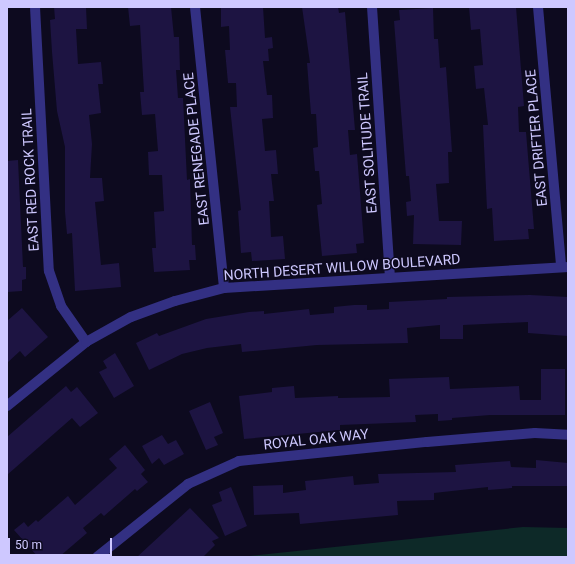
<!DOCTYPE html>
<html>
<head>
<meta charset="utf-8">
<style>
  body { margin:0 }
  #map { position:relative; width:575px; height:564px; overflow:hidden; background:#0d0a1f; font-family:Roboto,sans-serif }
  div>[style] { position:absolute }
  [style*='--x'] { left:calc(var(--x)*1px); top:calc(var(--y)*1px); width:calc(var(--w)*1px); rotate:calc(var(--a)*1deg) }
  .green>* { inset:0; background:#0d2928 }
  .building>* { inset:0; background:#1d1442 }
  .street>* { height:10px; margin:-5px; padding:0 5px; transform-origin:5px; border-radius:5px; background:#333083 }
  span { translate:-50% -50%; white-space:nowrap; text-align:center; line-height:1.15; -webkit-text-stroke:3px #0d0a1f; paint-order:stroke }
  .street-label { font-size:14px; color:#cec8ff }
  .frame { position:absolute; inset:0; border:8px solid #cec8ff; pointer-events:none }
  .scale { position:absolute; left:8px; top:538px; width:104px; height:18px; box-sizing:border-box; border:2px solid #cec8ff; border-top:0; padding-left:5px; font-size:12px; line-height:14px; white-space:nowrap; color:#cec8ff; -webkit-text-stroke:3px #0d0a1f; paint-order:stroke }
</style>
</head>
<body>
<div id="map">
  <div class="green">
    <i style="clip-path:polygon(523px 527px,568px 528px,568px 557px,240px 557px)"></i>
  </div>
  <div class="building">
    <i style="clip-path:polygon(54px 7px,86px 7px,87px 29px,76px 29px,78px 64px,101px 62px,103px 84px,98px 84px,101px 113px,89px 115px,92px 144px,90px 178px,102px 178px,104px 201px,95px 202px,101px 265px,119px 263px,121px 287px,75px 291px,72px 233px,67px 234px,65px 212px,65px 147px,57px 111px,52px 52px,50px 20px,55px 19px)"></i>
    <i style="clip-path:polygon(128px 7px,171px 7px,174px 37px,179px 37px,180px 70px,176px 70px,178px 98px,183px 98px,187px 180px,190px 179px,192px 245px,195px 245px,196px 260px,189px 260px,190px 270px,154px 272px,152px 248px,156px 248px,154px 212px,164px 211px,162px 175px,149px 175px,148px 152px,158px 151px,155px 114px,142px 115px,140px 92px,144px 92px,140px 25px,130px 26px)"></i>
    <i style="clip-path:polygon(221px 7px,263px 7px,265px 38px,272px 37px,273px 48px,268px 49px,269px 61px,263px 61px,267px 95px,272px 95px,273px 118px,262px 119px,265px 151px,276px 150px,278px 174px,271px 174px,274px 201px,269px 201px,271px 237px,283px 236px,285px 259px,252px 261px,251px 252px,241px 253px,238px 211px,241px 210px,230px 107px,237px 107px,236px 83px,228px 83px,225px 50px,230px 50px,229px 26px,221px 27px)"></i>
    <i style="clip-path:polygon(302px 7px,338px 7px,339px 13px,345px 12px,355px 130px,348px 130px,350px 155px,357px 154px,364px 243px,356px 244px,357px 253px,322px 256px,317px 205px,322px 204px,319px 171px,315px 171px,313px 148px,318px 147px,316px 114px,311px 114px,307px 63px,310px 63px)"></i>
    <i style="clip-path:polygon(469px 7px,516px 7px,524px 106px,518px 107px,519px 132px,526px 132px,534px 229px,528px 229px,529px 239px,494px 241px,492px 208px,487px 209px,483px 125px,488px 125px,484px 88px,476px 89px,474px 66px,483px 65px,480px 29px,471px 30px)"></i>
    <i style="clip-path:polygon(433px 8px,434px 39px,438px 39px,440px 68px,446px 67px,452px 152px,448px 152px,449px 183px,436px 184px,439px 221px,462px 221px,461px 245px,413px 244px,414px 215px,407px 216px,406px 202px,411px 201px,409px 176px,406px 176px,394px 21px,400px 20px,399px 10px)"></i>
    <i style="clip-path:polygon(18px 160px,23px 267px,26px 267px,26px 279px,22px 280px,22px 291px,7px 292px,7px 161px)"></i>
    <i style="clip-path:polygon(530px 295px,568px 297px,568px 336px,528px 333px,528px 322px,463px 325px,463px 339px,440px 339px,440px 325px,407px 328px,408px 343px,317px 345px,242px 352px,241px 344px,207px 348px,182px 354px,149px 370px,136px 343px,157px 333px,159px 336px,206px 319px,249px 312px,264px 311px,264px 314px,309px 309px,310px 315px,334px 313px,334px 307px,354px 305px,367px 305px,367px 310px,389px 309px,389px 302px,447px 299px,447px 297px)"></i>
    <i style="clip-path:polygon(22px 308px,48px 337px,25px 357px,20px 351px,7px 363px,7px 321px)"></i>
    <i style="clip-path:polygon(115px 353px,134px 386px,114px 398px,99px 372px,107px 368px,103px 361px)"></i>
    <i style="clip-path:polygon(541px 369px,565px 369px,565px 415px,490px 415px,452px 418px,452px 420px,438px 421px,438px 414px,415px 415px,416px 422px,340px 425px,340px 430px,244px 439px,239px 396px,272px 392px,272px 388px,294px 386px,295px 398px,338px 396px,338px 398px,390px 397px,389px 379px,449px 377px,450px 389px,519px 386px,520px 400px,541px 400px)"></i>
    <i style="clip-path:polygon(66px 386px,71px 392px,77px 387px,98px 413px,80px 427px,72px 418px,7px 475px,7px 437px)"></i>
    <i style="clip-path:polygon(210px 402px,223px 433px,214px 437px,218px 445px,206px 450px,189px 411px)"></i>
    <i style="clip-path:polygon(162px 435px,168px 444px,176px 440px,184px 454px,164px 465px,159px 458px,152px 464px,142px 446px)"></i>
    <i style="clip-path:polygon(125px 445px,145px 470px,141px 474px,148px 482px,137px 491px,135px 489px,104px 516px,101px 513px,83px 528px,87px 533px,59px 557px,38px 557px,14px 530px,24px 522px,28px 527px,36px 520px,38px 522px,68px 496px,75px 505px,117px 468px,109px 459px)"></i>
    <i style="clip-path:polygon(536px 460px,568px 463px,568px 486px,512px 486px,512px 488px,488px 490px,488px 487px,434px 493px,434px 500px,397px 501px,398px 515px,332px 521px,300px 524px,299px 513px,254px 515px,253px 486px,283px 485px,283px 493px,306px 490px,305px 481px,353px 476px,354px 485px,379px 483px,378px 474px,456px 472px,455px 465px,510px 461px,511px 467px,536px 468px)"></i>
    <i style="clip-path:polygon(231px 487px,247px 526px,225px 536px,212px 505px,222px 501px,219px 492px)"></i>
    <i style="clip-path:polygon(190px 508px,219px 538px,212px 541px,215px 545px,203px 557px,137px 557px)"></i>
  </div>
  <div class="street">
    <i style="--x:35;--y:7;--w:264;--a:87"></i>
    <i style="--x:49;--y:271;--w:37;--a:71"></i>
    <i style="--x:61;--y:306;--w:44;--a:55.2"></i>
    <i style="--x:195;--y:7;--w:282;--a:84.1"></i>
    <i style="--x:372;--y:7;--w:271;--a:86.2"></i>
    <i style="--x:538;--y:7;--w:261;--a:84.9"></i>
    <i style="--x:7;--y:406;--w:102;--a:-39"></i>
    <i style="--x:86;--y:342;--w:51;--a:-29.1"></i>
    <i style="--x:131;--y:317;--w:47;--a:-20"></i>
    <i style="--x:175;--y:301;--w:51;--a:-14.9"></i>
    <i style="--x:224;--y:288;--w:345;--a:-3.5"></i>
    <i style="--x:97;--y:557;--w:117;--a:-38.7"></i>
    <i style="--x:188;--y:484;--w:56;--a:-24.3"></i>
    <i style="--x:239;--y:461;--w:189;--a:-5.8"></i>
    <i style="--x:427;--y:442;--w:108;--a:-4.8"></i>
    <i style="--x:535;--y:433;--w:33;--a:3"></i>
  </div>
  <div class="street-label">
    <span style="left:536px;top:138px;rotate:-95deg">EAST DRIFTER PLACE</span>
    <span style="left:367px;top:143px;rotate:-94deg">EAST SOLITUDE TRAIL</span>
    <span style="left:196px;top:149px;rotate:-96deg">EAST RENEGADE PLACE</span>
    <span style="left:30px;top:180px;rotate:-93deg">EAST RED ROCK TRAIL</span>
    <span style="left:342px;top:267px;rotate:-4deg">NORTH DESERT WILLOW BOULEVARD</span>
    <span style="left:316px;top:439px;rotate:-6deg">ROYAL OAK WAY</span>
  </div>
  <div class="frame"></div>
  <div class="scale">50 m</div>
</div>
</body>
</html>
